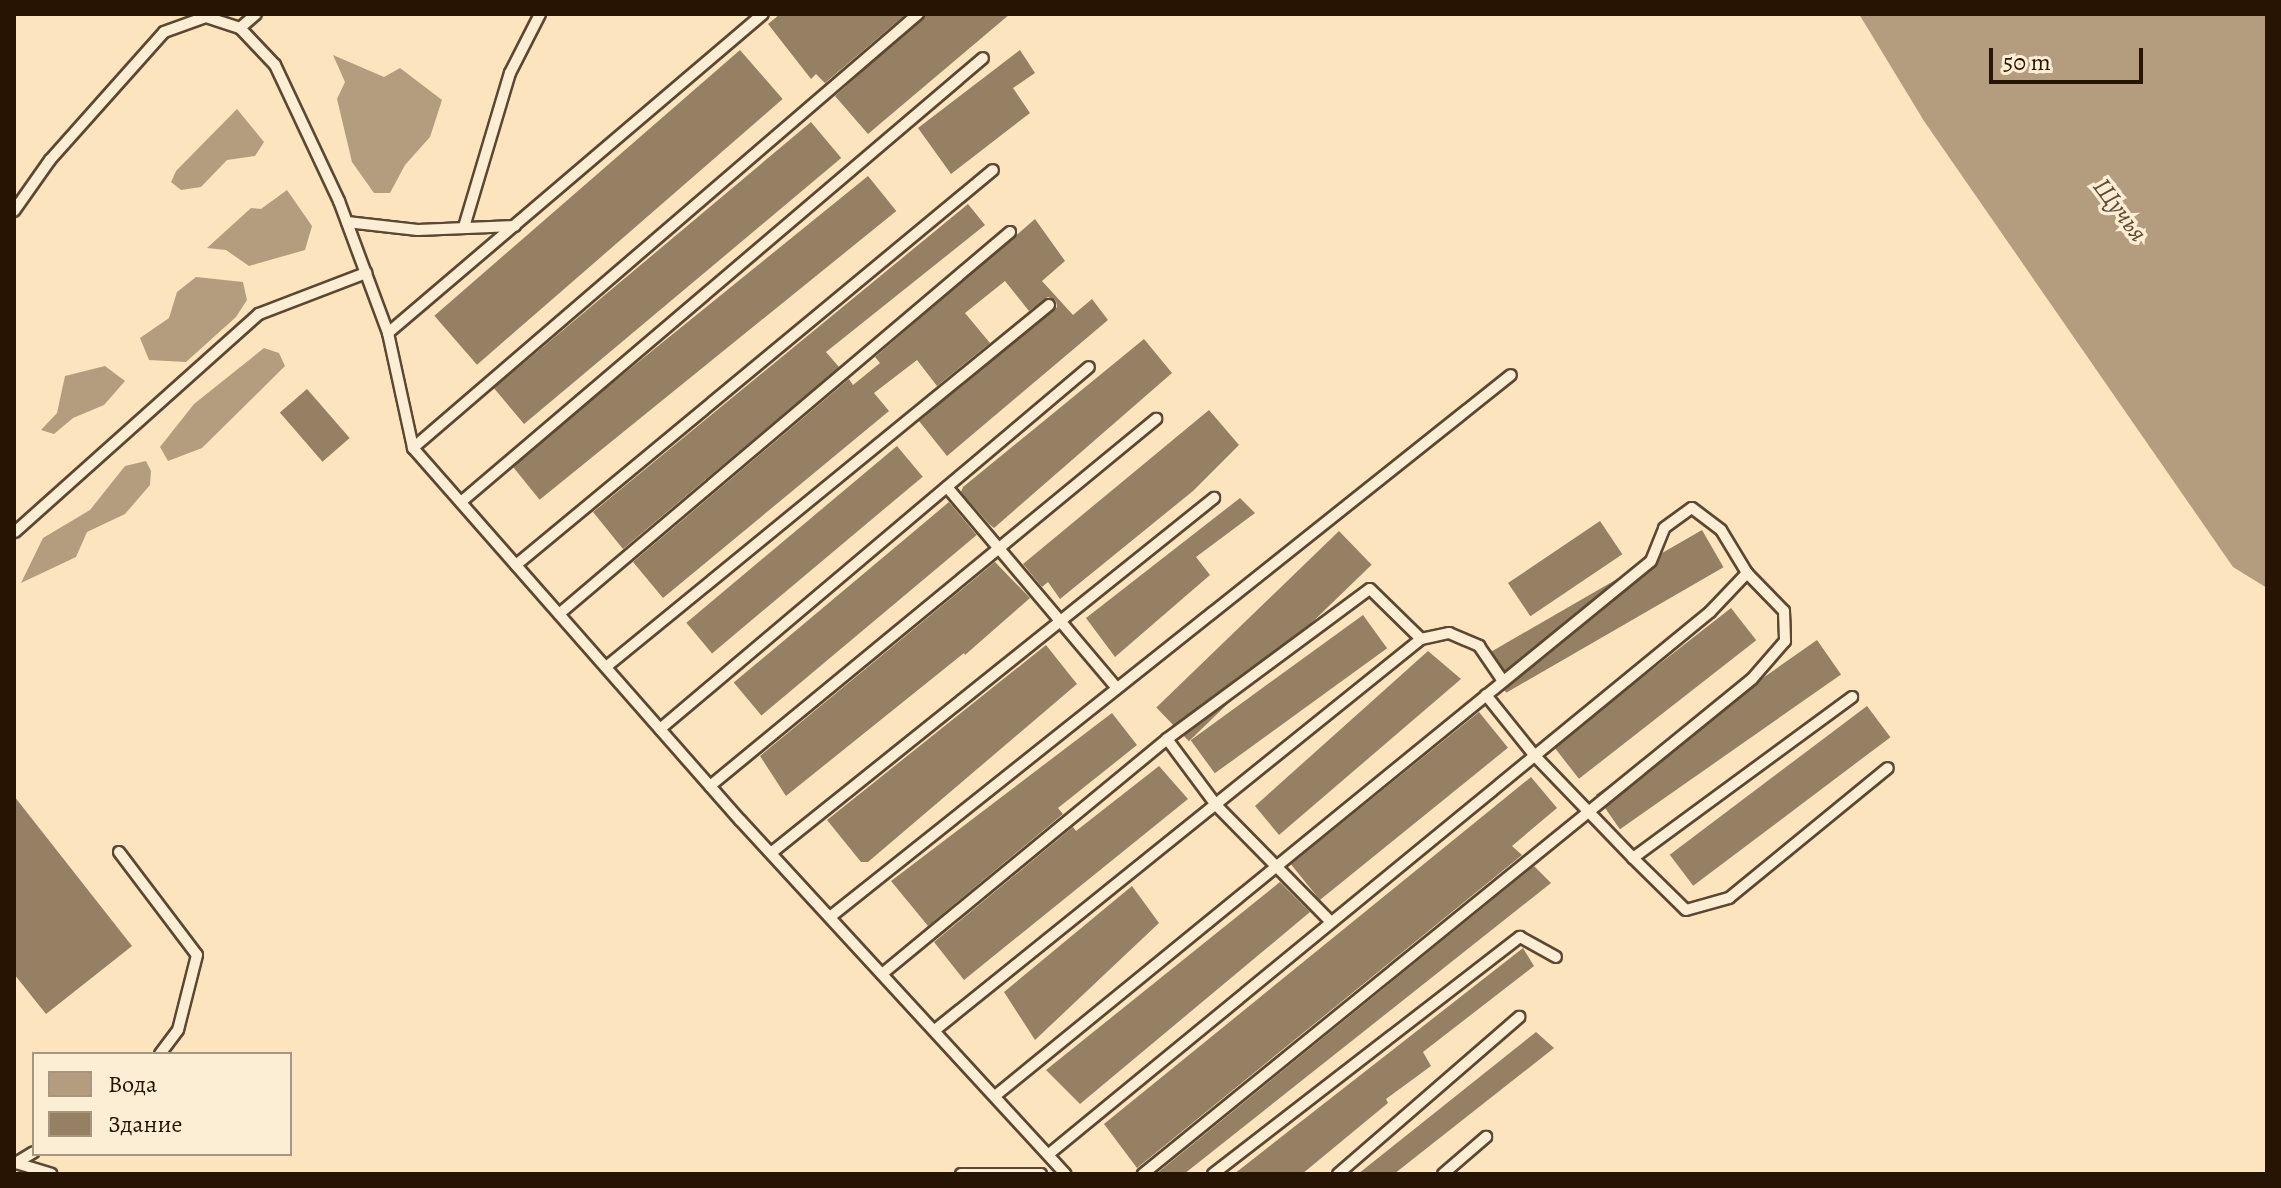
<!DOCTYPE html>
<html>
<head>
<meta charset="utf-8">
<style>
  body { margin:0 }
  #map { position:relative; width:2281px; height:1188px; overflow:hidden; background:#fbe4be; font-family:Alegreya,serif }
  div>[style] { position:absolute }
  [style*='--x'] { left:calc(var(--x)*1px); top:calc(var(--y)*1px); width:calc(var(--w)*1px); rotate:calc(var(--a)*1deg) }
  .water>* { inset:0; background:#b39d7e }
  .building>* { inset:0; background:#958064; transform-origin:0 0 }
  .roads { filter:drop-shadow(2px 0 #5c4832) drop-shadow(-2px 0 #5c4832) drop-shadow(0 2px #5c4832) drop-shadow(0 -2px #5c4832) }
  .lane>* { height:10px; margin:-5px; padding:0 5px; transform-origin:5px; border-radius:5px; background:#fcedd5 }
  span { translate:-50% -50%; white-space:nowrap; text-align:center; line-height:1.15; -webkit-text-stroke:7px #fcedd5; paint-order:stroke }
  .water-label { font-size:26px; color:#5f4b34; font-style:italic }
  .frame { position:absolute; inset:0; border:16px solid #271403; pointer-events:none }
  .legend { position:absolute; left:32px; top:1052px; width:260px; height:104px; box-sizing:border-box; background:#fcedd5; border:2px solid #a79681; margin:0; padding:10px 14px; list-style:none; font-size:24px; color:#271403 }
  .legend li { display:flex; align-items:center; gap:16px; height:40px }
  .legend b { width:40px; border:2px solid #a79681 }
  .scale { position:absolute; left:1989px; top:48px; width:154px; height:36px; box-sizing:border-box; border:4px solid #271403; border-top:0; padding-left:10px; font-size:24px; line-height:28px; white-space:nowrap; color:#271403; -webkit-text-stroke:6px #fcedd5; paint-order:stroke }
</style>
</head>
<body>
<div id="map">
  <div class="water">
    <i style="clip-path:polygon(1859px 14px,2267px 14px,2267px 588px,2233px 567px,1924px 121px)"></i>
    <i style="clip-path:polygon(333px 55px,384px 77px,400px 68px,442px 100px,430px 137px,405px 165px,390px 193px,374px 193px,352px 162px,337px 99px,345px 82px)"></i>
    <i style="clip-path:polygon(237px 109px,264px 142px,255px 156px,227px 160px,201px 187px,181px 190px,171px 182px,176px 171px)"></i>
    <i style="clip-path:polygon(287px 190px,312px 226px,305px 250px,249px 266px,226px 250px,207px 248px,251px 208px,261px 209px)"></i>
    <i style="clip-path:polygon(196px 277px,243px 282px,247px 300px,236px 317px,186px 362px,149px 360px,140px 338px,169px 318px,177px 292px)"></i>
    <i style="clip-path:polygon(264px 348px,279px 353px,285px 366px,202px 448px,168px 461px,160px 447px,194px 404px)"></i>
    <i style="clip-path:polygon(105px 366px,125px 381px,104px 405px,73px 418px,54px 434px,41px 430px,57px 413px,65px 376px)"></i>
    <i style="clip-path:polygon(146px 461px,151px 471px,150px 485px,125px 514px,87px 532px,76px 557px,21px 583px,43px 538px,90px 510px,125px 466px)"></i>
  </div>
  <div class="building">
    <i style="clip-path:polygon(780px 14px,906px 14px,825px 83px,816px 74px,811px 79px,768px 24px)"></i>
    <i style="clip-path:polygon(926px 14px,1010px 14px,868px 134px,835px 96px)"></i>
    <i style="left:740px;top:50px;width:65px;height:405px;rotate:49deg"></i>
    <i style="clip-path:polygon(1020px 50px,1035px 73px,1013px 88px,1030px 113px,951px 174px,918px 128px)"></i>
    <i style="left:811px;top:122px;width:47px;height:414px;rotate:50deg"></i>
    <i style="left:868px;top:176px;width:45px;height:459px;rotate:51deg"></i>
    <i style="clip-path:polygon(968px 204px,985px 225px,826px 352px,839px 367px,623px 549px,593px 512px)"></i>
    <i style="clip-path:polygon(1035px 219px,1065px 261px,1042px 281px,1073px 315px,1092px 299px,1108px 320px,947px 456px,919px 421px,1057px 307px,1056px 301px,1048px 297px,1029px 311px,1005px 281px,965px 313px,990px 343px,937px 386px,917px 360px,874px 393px,889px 411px,663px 598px,633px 562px,849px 379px,853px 385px,880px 363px,875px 357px)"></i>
    <i style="clip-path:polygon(1144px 339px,1172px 373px,994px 528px,989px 524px,961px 492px,963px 487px)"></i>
    <i style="left:307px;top:389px;width:65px;height:36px;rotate:49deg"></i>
    <i style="clip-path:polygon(1209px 410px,1239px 445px,1193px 491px,1060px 599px,1048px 582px,1042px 587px,1023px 564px)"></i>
    <i style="left:897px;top:446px;width:40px;height:275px;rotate:50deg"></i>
    <i style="clip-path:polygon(1240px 498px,1255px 513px,1196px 557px,1210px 575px,1115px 657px,1086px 618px)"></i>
    <i style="left:949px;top:502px;width:43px;height:281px;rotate:50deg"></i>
    <i style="left:1600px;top:521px;width:40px;height:111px;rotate:56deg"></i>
    <i style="left:1702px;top:530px;width:43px;height:251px;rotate:60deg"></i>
    <i style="left:1339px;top:531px;width:47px;height:254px;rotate:46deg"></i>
    <i style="clip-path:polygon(995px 562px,1030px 598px,965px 655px,964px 653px,786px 796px,760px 756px)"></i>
    <i style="left:1731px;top:608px;width:41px;height:225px;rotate:52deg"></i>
    <i style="left:1363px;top:615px;width:41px;height:213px;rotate:54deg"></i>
    <i style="left:1817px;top:640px;width:42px;height:270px;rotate:55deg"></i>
    <i style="clip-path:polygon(1046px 645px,1077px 684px,868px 862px,861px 862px,827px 820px)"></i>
    <i style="clip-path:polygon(1428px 651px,1461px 679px,1279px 835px,1255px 806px)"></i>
    <i style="left:1867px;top:706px;width:39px;height:247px;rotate:53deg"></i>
    <i style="left:1479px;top:712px;width:46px;height:242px;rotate:51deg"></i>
    <i style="clip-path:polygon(1112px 713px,1137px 745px,1058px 808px,1063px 814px,928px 926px,891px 881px)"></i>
    <i style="clip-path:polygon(1159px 766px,1188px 799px,964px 980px,934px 942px,1073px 827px,1076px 831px)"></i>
    <i style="clip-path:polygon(1531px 777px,1557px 808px,1512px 846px,1522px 855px,1137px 1168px,1104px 1124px)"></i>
    <i style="clip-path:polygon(14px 796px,132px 946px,46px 1014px,14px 974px)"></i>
    <i style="clip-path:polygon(1534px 866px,1551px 883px,1184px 1174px,1156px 1174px)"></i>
    <i style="clip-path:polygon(1280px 882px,1310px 912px,1080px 1104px,1046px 1070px)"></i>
    <i style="clip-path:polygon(1132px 886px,1159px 923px,1035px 1040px,1004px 992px)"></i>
    <i style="clip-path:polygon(1523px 948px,1534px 966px,1423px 1052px,1431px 1066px,1386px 1099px,1388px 1103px,1302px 1174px,1234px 1174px)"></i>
    <i style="clip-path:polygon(1536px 1032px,1554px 1048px,1394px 1174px,1358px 1174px)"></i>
  </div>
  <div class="roads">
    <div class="lane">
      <i style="--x:240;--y:28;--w:21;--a:-41"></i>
      <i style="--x:14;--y:211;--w:62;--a:-54.8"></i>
      <i style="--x:50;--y:160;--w:171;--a:-48.3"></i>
      <i style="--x:164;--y:32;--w:45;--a:-19.7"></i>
      <i style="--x:206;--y:17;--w:36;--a:18"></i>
      <i style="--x:240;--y:28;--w:51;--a:46.6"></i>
      <i style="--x:275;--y:65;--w:150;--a:64.8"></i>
      <i style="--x:339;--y:201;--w:141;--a:69.6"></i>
      <i style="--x:388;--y:333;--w:118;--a:77.7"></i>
      <i style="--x:413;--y:448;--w:495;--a:48.7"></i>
      <i style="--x:740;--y:820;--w:481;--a:47.4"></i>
      <i style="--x:347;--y:222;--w:71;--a:6.4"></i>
      <i style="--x:418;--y:230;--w:97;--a:-2.4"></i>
      <i style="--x:464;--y:227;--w:161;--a:-73.4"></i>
      <i style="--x:510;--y:73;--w:66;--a:-63"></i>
      <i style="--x:388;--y:333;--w:492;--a:-40.4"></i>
      <i style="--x:413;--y:448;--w:666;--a:-40.68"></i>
      <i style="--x:947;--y:487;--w:263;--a:49.8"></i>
      <i style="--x:461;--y:502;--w:685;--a:-40.38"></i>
      <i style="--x:15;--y:532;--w:327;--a:-41.8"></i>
      <i style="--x:259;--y:314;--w:115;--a:-21"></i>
      <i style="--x:516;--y:565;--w:619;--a:-39.63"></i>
      <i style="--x:559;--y:614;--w:591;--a:-40.26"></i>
      <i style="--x:606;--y:667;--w:572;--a:-39.25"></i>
      <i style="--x:1486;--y:695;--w:77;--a:51.3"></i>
      <i style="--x:1534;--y:755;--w:143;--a:46.1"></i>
      <i style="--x:1633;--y:858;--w:272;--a:-36.3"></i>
      <i style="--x:660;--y:729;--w:561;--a:-40.16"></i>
      <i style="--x:1167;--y:739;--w:82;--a:53.4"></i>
      <i style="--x:1216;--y:805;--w:164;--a:45.5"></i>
      <i style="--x:710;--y:786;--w:578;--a:-39.45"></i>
      <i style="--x:119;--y:852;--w:129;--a:52.9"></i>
      <i style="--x:197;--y:955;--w:77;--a:104.2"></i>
      <i style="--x:178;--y:1030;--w:30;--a:127"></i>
      <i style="--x:771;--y:853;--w:568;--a:-38.71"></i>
      <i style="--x:1633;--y:858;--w:74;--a:44.5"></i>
      <i style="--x:1686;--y:910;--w:45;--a:-15.6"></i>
      <i style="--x:1729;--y:898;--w:205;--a:-39.3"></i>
      <i style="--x:830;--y:917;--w:870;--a:-38.52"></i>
      <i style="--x:882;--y:974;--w:369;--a:-39.5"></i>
      <i style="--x:1167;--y:739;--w:252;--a:-36.5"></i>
      <i style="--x:1370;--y:589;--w:71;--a:44.4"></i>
      <i style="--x:1421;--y:639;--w:29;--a:-12"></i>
      <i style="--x:1449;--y:633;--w:33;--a:23"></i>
      <i style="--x:1479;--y:646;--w:42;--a:55.6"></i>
      <i style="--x:935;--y:1030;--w:624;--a:-38.82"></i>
      <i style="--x:995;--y:1096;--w:846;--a:-39.2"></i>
      <i style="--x:1651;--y:561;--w:35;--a:-68"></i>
      <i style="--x:1664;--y:528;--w:34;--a:-36"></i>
      <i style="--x:1692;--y:508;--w:36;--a:37"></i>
      <i style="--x:1721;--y:530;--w:50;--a:58.8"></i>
      <i style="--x:1049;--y:1154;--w:855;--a:-39.35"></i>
      <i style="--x:1710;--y:612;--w:54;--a:-46.5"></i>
      <i style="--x:1747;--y:573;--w:53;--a:45.8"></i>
      <i style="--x:1784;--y:611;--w:30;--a:88"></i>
      <i style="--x:1785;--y:641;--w:50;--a:131"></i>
      <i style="--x:1752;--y:679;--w:785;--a:140.9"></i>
      <i style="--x:16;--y:1163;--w:37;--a:17"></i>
      <i style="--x:14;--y:1164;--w:23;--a:-31"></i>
      <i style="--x:961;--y:1174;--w:80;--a:0"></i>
      <i style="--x:1213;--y:1174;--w:388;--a:-37.7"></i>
      <i style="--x:1520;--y:937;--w:41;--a:29.1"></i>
      <i style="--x:1338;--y:1174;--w:240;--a:-40.9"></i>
      <i style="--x:1443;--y:1174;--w:57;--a:-40.7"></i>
    </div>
  </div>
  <div class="water-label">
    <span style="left:2120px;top:210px;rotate:53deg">Щучья</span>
  </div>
  <div class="frame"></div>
  <ul class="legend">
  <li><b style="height:22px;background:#b39d7e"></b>Вода</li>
  <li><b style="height:22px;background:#958064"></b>Здание</li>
  </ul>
  <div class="scale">50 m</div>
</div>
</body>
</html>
